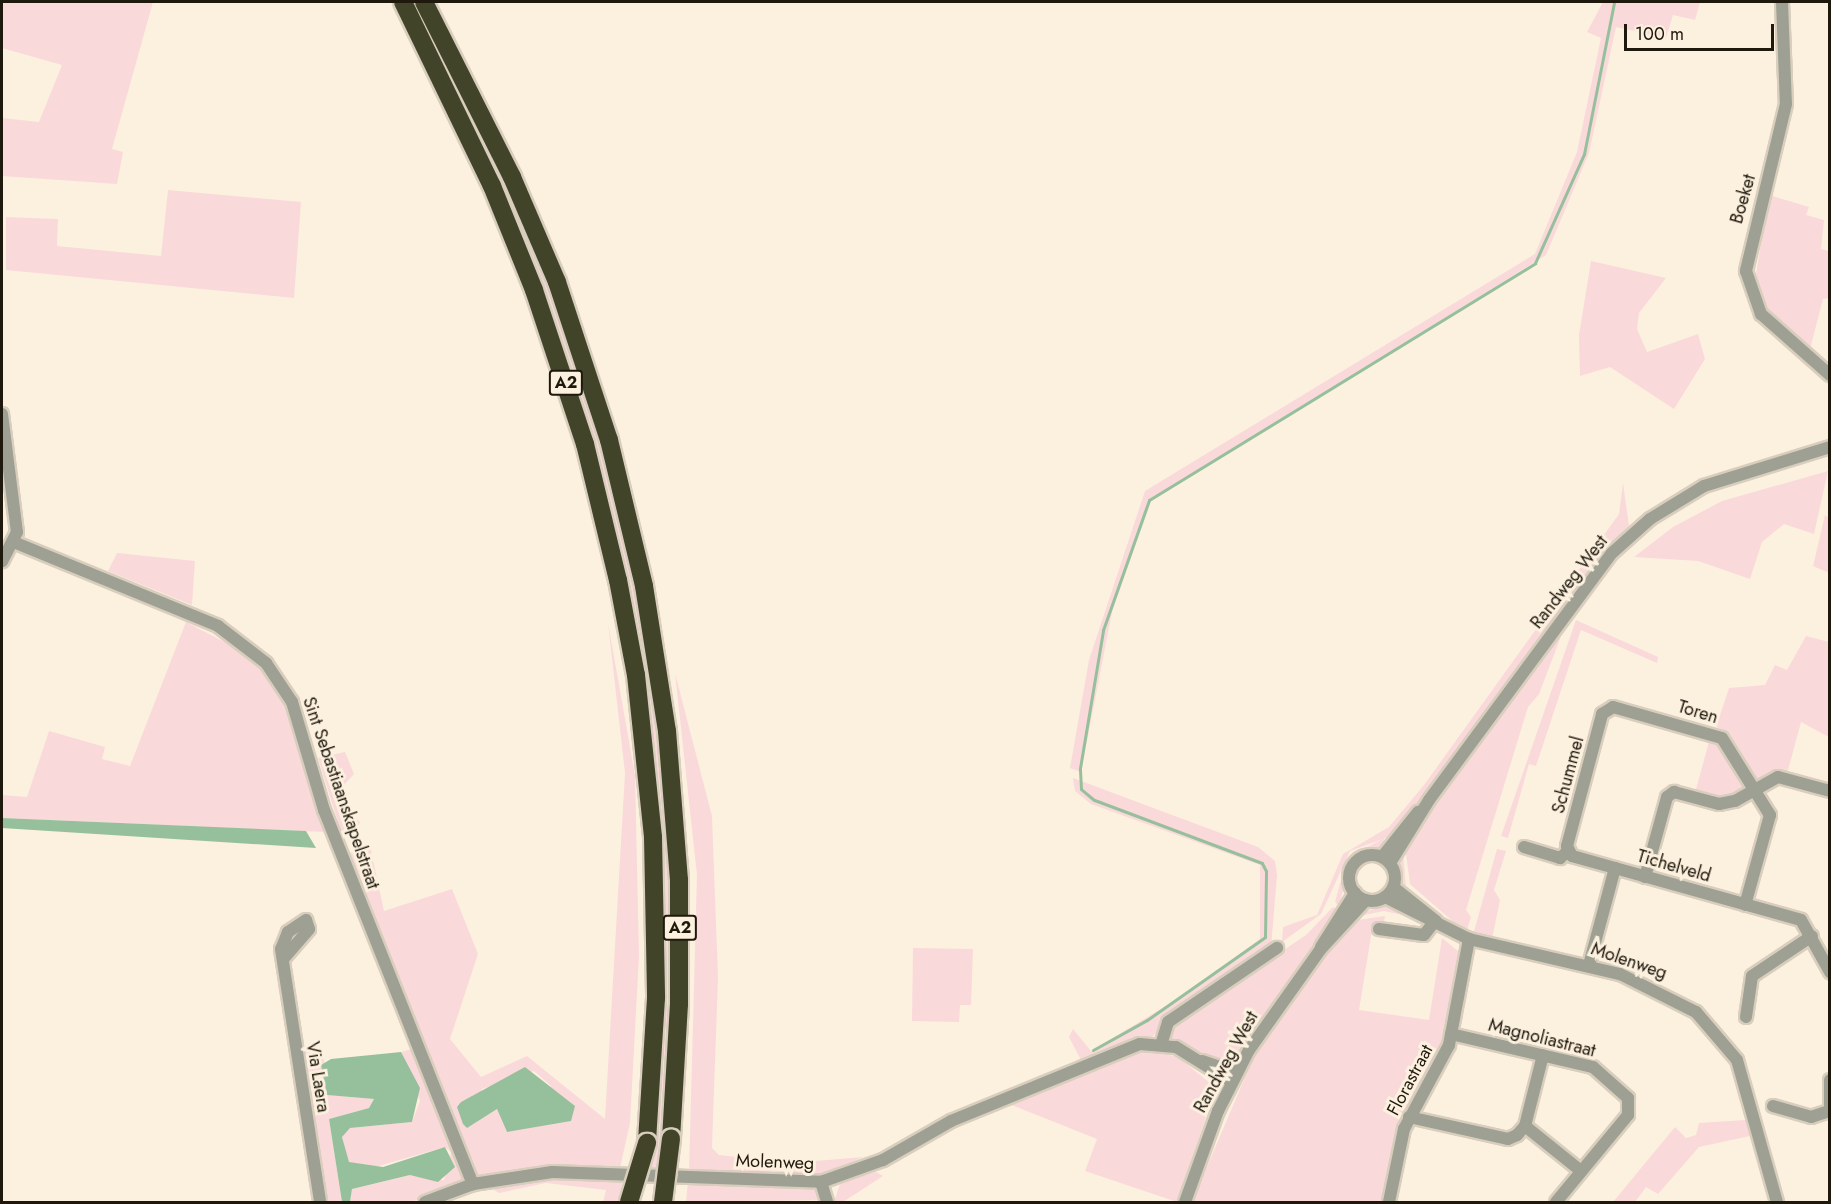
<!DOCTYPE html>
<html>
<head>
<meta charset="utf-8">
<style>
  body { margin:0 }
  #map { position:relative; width:1831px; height:1204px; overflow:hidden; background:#fcf1df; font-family:Jost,sans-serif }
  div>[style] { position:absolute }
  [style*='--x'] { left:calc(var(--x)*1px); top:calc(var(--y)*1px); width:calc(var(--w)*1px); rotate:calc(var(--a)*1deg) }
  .green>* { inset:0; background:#fad9db }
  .water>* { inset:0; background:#96c09b }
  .stream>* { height:3px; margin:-1.5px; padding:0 1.5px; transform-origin:1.5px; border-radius:1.5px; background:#96c09b }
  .roads { filter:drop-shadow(2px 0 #d9cebd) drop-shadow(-2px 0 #d9cebd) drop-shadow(0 2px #d9cebd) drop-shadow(0 -2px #d9cebd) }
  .minor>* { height:12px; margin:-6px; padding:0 6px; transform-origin:6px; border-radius:6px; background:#9da092 }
  .minor>.ring { margin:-6px; padding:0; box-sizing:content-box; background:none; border:12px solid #9da092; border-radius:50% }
  .highway>* { height:18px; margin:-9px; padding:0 9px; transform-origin:9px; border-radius:9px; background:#414428 }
  .bridges { filter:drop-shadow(2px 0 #d9cebd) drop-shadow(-2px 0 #d9cebd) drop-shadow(0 2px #d9cebd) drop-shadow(0 -2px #d9cebd) }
  .highway-bridge>* { height:18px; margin:-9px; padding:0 9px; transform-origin:9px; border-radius:9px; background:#414428 }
  span { translate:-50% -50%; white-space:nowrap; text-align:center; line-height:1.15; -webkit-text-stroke:6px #fcf1df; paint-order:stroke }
  .shield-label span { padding:2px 4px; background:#fcf1df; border:2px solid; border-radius:4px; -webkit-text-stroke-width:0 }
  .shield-label { font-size:16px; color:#1f180d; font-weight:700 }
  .street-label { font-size:18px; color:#1f180d }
  .frame { position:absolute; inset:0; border:3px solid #1f180d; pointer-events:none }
  .scale { position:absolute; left:1624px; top:24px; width:150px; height:27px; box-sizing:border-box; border:3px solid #1f180d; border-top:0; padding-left:8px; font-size:18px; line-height:21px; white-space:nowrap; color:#1f180d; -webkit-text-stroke:4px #fcf1df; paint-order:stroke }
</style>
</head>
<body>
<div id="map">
  <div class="green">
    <i style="clip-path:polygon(2px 2px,153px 2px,112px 149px,123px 152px,117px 184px,2px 176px,2px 118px,39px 122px,62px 65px,2px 48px)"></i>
    <i style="clip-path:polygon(1603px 2px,1700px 2px,1695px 20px,1673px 15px,1666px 38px,1616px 27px,1589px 153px,1546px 255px,1151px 501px,1112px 612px,1081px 772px,1070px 768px,1089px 660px,1145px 491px,1535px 254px,1577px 152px,1601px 38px,1587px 32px)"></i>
    <i style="clip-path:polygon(473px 115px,543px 267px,605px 453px,650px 670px,666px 810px,670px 939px,662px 1170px,651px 1169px,659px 1028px,656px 818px,586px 421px,563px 345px,472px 123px)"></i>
    <i style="clip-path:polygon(168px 190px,301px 202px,294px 298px,6px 270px,6px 217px,58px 219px,57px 246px,161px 256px)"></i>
    <i style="clip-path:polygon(1769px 195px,1809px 207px,1806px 215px,1824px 220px,1821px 249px,1829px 251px,1829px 298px,1823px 299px,1810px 349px,1768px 309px,1756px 274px)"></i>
    <i style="clip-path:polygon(1591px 261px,1666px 278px,1639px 313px,1637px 329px,1647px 352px,1698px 334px,1705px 359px,1674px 409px,1610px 367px,1580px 376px,1579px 335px)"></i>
    <i style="clip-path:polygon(1828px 471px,1814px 534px,1784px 524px,1762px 542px,1750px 579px,1698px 561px,1634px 557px,1673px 527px,1722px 501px)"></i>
    <i style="clip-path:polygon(1623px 483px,1629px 526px,1592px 565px,1416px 807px,1391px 836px,1350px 851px,1321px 914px,1282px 942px,1283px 927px,1317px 915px,1343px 854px,1389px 827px,1424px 785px,1619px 514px)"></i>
    <i style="clip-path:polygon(1825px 515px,1829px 518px,1829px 573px,1813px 566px)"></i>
    <i style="clip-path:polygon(117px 553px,195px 561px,192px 605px,108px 571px)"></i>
    <i style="clip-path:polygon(1568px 618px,1539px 694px,1528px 707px,1466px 910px,1471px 917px,1466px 933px,1410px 884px,1405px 847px)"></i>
    <i style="clip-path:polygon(1576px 620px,1658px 657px,1657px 663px,1581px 630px,1536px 766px,1529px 764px,1508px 838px,1501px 836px)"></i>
    <i style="clip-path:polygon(186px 622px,244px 652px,272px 681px,287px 709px,326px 832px,2px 818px,2px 795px,27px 797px,49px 731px,105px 747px,102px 759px,130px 766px)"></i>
    <i style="clip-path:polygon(evenodd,608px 623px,635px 775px,639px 956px,630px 1123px,620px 1168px,542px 1165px,482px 1177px,473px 1173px,350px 853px,370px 846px,384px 911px,452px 889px,478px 954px,450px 1039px,481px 1077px,527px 1056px,605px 1119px,625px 773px,608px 623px,534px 1071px,551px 1086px,507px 1132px,497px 1109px,467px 1127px,482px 1089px,534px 1071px)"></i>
    <i style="clip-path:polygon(1806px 636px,1829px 642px,1829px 737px,1801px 722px,1787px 774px,1759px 782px,1730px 734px,1716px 727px,1729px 688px,1765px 685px,1775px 665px,1787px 670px)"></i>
    <i style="clip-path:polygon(675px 673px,712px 816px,718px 977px,712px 1148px,719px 1155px,792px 1163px,863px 1157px,825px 1175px,689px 1171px,697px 875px)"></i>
    <i style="clip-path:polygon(1710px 738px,1718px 740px,1749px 788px,1727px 802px,1695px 793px)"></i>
    <i style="clip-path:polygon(345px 752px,354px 774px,342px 787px,348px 810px,360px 822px,357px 830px,342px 835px,318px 758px)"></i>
    <i style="clip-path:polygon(1073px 778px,1258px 847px,1275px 861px,1277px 875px,1271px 948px,1162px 1026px,1150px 1040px,1083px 1064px,1069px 1037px,1073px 1029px,1091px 1051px,1179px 998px,1260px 939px,1260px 865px,1091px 804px,1075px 791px)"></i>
    <i style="clip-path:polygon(1384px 838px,1383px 846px,1351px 859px,1339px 906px,1335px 902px,1347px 858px)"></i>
    <i style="clip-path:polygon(1497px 849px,1506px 851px,1494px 890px,1500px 900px,1492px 939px,1473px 935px)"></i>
    <i style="clip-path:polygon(1403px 851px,1406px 887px,1452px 928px,1401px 887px,1397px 863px)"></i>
    <i style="clip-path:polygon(1382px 905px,1403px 915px,1384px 911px,1354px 917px)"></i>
    <i style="clip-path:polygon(1333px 907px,1337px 910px,1316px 945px,1240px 1055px,1221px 1061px,1170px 1042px,1169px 1027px,1306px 935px)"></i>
    <i style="clip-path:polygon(1385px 916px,1383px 926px,1372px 930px,1359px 1010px,1429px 1020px,1442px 938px,1459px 952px,1435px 1072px,1397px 1127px,1383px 1202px,1192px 1202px,1257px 1049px,1351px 921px)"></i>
    <i style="clip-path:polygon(913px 948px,973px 949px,971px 1005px,960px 1005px,959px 1022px,912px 1021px)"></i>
    <i style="clip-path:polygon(415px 1048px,464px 1173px,462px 1181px,412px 1202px,350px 1202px,352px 1189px,410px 1175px,444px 1180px,451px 1152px,445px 1147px,372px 1168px,349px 1162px,345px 1152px,342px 1136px,350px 1128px,412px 1122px,420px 1101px,401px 1052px)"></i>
    <i style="clip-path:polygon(1152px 1051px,1178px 1057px,1216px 1088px,1177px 1202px,1085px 1171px,1097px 1139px,1009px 1104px,1129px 1054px)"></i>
    <i style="clip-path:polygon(301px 1052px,317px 1052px,324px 1060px,327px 1095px,374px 1099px,369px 1108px,329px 1119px,342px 1202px,326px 1202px)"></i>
    <i style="clip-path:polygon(1746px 1120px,1750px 1136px,1699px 1147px,1658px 1194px,1646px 1187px,1635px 1202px,1613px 1202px,1675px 1127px,1686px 1138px,1696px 1135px,1699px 1123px)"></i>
    <i style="clip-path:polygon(876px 1172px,883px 1176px,843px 1202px,834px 1202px,841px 1181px)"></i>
    <i style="clip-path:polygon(544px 1176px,623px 1178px,619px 1202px,603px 1202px,606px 1190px,546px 1183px,499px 1193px,489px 1187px)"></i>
    <i style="clip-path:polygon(688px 1181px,814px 1186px,822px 1200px,686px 1202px)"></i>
  </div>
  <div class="water">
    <i style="clip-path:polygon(2px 818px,306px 831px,316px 848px,2px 828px)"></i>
    <i style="clip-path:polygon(401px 1052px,420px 1088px,412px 1122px,350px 1128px,342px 1137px,349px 1162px,383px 1167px,445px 1147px,455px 1167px,438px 1182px,410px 1175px,352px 1189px,350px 1202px,342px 1202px,329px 1119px,369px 1108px,374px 1099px,327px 1095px,321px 1065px,331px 1059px)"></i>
    <i style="clip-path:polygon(525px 1067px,575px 1106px,571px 1121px,507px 1132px,497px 1109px,467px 1128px,463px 1124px,457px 1107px,461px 1102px)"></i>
  </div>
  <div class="stream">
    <i style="--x:1093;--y:1050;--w:62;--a:-29.1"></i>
    <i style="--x:1147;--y:1020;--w:144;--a:-35.1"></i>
    <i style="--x:1265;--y:937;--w:66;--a:-89.1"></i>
    <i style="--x:1266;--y:871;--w:9;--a:-117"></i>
    <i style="--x:1262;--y:863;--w:179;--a:-159.4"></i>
    <i style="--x:1094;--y:800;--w:17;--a:-140"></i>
    <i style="--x:1081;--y:789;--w:21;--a:-93"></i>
    <i style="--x:1080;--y:768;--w:140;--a:-80.5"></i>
    <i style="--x:1103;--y:630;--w:138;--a:-70.5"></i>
    <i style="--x:1149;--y:500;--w:453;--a:-31.5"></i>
    <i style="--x:1535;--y:263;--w:120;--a:-65.8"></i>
    <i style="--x:1584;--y:154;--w:155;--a:-78.8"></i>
  </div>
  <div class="roads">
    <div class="minor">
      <i style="--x:1782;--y:2;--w:102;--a:87.8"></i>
      <i style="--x:1786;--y:104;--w:172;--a:103.5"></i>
      <i style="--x:1746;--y:271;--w:46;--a:70.8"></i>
      <i style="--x:1761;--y:314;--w:92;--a:41.5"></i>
      <i style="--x:2;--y:414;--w:119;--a:82.8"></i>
      <i style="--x:17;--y:532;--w:33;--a:117"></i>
      <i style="--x:16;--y:543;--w:218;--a:22.3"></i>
      <i style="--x:218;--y:626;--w:61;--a:37.6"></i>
      <i style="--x:266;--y:663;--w:47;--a:56.3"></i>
      <i style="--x:292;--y:702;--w:113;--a:73.5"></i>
      <i style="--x:324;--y:810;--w:403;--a:68.3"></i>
      <i style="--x:1524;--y:847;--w:38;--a:17"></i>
      <i style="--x:1560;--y:858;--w:9;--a:-41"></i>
      <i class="ring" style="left:1349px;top:855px;width:34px;height:34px"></i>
      <i style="--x:1382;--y:857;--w:58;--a:-51.3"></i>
      <i style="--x:1390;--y:863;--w:74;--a:-58.2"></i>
      <i style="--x:1429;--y:800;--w:307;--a:-53.5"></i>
      <i style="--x:1612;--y:553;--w:51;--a:-41.8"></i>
      <i style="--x:1650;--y:519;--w:63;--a:-31.4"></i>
      <i style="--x:1704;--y:486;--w:132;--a:-17.2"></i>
      <i style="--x:1615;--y:868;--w:45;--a:-164.4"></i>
      <i style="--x:1572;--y:856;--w:11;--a:-117"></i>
      <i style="--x:1567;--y:846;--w:137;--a:-75.1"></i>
      <i style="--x:1602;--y:714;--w:13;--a:-32"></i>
      <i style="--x:1613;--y:707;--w:113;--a:15.9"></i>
      <i style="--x:1722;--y:738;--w:91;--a:58.1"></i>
      <i style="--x:1770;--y:815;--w:93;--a:105.5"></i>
      <i style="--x:1645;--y:877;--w:83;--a:-74.6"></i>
      <i style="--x:1667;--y:797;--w:9;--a:-36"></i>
      <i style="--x:1674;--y:792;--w:47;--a:14.9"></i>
      <i style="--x:1719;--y:804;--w:16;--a:-11"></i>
      <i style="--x:1735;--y:801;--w:49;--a:-29.2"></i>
      <i style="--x:1778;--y:777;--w:54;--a:15.1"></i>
      <i style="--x:1393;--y:887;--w:55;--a:38.3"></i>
      <i style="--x:1385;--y:897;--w:94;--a:26.6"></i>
      <i style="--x:1469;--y:939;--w:155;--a:13.1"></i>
      <i style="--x:1620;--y:974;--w:85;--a:26.6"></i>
      <i style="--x:1696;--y:1012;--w:63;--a:49.5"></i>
      <i style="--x:1737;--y:1060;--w:148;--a:74.3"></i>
      <i style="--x:1379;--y:929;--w:45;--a:7.6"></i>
      <i style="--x:1424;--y:935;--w:18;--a:-52"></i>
      <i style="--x:1321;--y:947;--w:64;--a:-57.8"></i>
      <i style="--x:284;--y:958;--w:38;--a:-49"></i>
      <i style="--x:309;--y:929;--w:9;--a:-108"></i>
      <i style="--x:306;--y:920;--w:22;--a:146"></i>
      <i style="--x:288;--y:932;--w:18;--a:112"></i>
      <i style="--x:281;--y:949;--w:256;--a:81.2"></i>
      <i style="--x:1589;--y:965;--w:100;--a:-75"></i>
      <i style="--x:1615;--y:868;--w:193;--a:15.6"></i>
      <i style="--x:1801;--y:920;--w:60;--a:60.9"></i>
      <i style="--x:1746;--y:1017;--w:41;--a:-81.7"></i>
      <i style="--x:1752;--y:976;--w:72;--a:-33.7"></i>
      <i style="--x:1451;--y:1034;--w:146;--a:13.1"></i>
      <i style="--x:1593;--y:1067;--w:47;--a:41.5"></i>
      <i style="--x:1628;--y:1098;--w:17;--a:90"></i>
      <i style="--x:1628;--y:1115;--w:113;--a:129.6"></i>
      <i style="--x:1161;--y:1045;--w:24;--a:-73"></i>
      <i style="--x:1168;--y:1022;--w:132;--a:-34.2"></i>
      <i style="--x:1202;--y:1061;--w:37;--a:19"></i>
      <i style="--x:1830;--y:1080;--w:25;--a:90"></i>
      <i style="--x:1773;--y:1106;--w:40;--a:16"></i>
      <i style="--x:1811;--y:1117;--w:20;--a:-18"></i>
      <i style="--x:1409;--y:1117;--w:101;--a:12.5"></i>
      <i style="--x:1508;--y:1139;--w:10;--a:-24"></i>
      <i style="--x:1517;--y:1135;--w:12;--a:-48"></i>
      <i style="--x:1525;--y:1126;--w:73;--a:-75.8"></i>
      <i style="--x:1525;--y:1126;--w:72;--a:38.8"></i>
      <i style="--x:821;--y:1182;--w:21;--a:73"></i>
      <i style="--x:425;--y:1202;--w:51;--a:-20.6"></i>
      <i style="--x:473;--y:1184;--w:80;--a:-8.6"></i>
      <i style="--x:552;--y:1172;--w:269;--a:2.1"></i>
      <i style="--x:821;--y:1182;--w:66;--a:-19.5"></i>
      <i style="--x:883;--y:1160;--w:78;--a:-29.8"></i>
      <i style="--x:951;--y:1121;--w:204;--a:-22.2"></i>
      <i style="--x:1140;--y:1044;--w:36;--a:5"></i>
      <i style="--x:1176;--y:1047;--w:66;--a:32"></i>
      <i style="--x:1185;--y:1202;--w:97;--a:-70.1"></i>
      <i style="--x:1218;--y:1111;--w:68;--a:-63.1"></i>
      <i style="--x:1249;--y:1050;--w:123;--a:-54.6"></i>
      <i style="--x:1320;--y:950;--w:68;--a:-47.4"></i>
      <i style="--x:1389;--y:1202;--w:75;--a:-78.4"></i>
      <i style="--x:1404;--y:1129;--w:95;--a:-61.8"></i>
      <i style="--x:1449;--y:1045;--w:108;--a:-79.3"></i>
    </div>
    <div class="highway">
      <i style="--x:403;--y:2;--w:204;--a:64.2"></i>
      <i style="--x:492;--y:186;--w:112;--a:68"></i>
      <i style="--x:534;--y:290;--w:162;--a:71.7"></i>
      <i style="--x:585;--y:444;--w:140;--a:76.4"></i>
      <i style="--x:618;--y:580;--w:97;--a:79.3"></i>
      <i style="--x:636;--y:675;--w:163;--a:84"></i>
      <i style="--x:653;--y:837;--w:161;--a:88.9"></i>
      <i style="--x:656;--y:998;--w:145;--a:93.6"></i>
      <i style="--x:424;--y:2;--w:196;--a:63.3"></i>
      <i style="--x:512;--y:177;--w:114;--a:66.8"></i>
      <i style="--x:557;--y:282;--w:166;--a:71.8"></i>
      <i style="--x:609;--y:440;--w:150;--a:76.5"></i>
      <i style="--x:644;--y:586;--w:147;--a:81"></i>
      <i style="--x:667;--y:731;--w:149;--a:85.4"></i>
      <i style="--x:679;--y:880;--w:124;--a:90"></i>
      <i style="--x:679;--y:1004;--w:135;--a:93.4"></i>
    </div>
  </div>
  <div class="bridges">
    <div class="highway-bridge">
      <i style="--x:629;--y:1202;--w:62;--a:-73"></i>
      <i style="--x:663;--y:1202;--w:64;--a:-82.8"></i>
    </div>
  </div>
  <div class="shield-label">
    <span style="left:566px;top:383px">A2</span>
    <span style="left:680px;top:928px">A2</span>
  </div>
  <div class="street-label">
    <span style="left:1743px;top:199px;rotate:-74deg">Boeket</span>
    <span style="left:1569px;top:582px;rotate:-52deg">Randweg West</span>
    <span style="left:1698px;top:712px;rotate:17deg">Toren</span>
    <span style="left:1568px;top:775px;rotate:-75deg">Schummel</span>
    <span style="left:341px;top:793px;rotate:71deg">Sint Sebastiaanskapelstraat</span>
    <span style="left:1674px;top:866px;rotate:16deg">Tichelveld</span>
    <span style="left:1629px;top:961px;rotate:19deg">Molenweg</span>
    <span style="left:1542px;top:1038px;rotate:14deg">Magnoliastraat</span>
    <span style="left:1226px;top:1062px;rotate:-61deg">Randweg West</span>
    <span style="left:318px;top:1077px;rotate:81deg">Via Laera</span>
    <span style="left:1410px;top:1080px;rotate:-62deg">Florastraat</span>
    <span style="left:775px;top:1162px;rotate:2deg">Molenweg</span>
  </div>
  <div class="frame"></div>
  <div class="scale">100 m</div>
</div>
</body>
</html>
